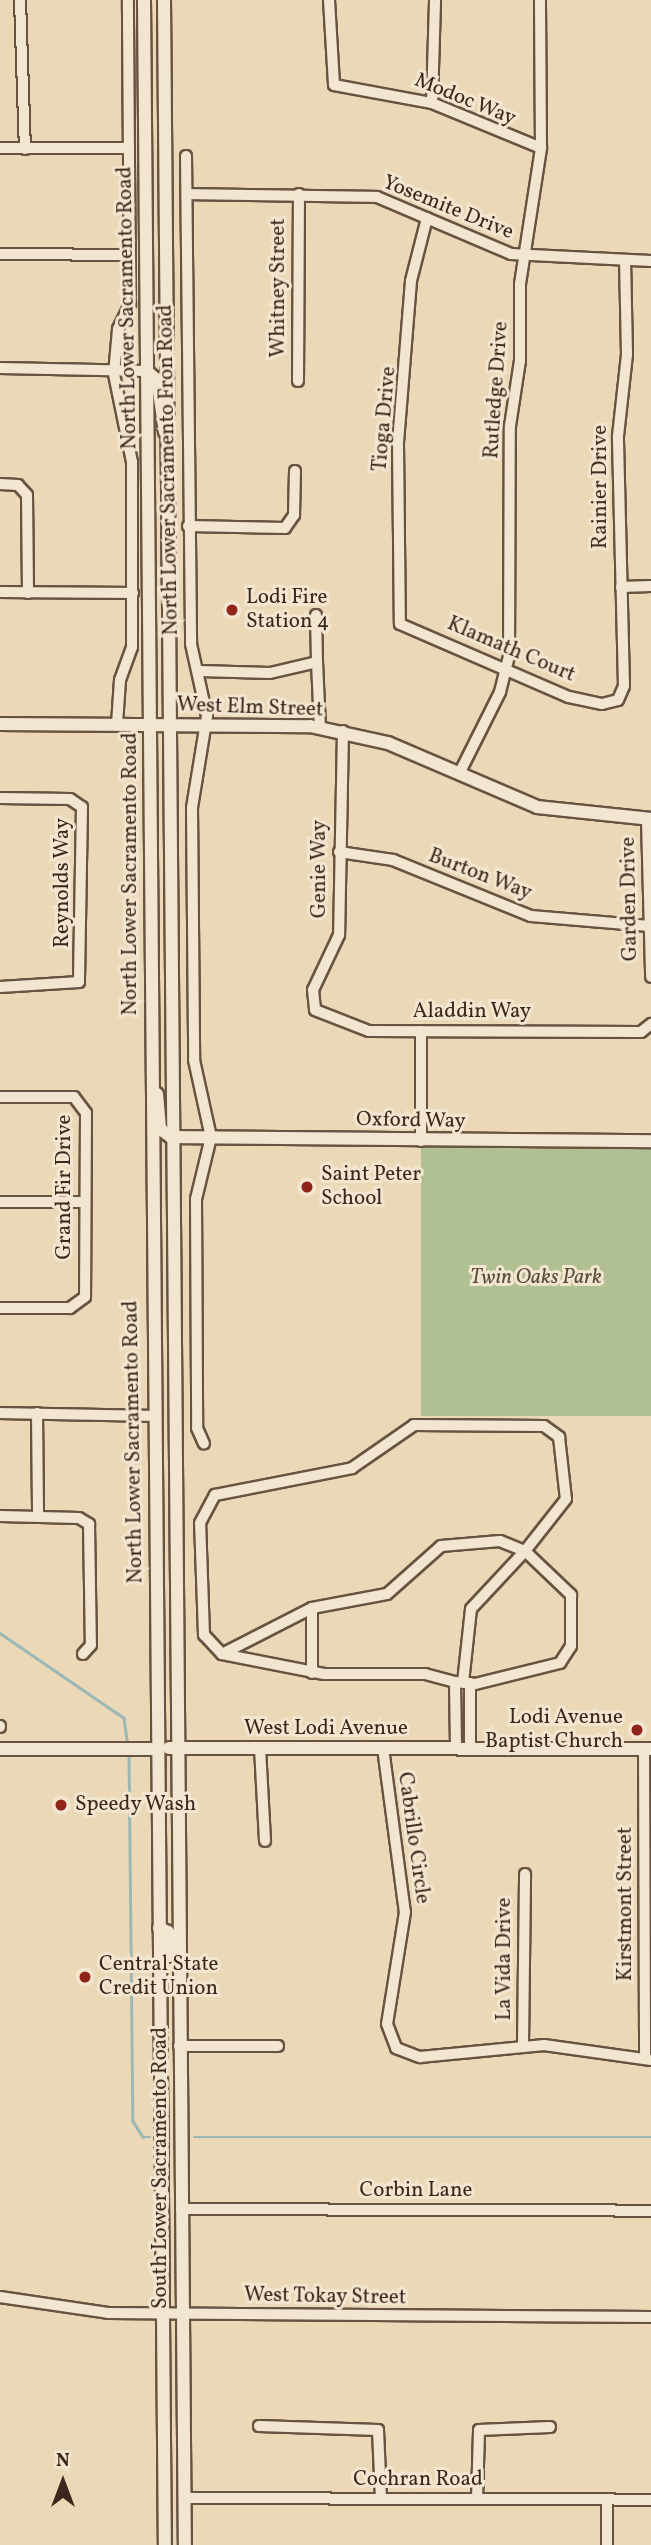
<!DOCTYPE html>
<html>
<head>
<meta charset="utf-8">
<style>
  body { margin:0 }
  #map { position:relative; width:651px; height:2545px; overflow:hidden; background:#ebd8b6; font-family:Vollkorn,serif }
  div>[style] { position:absolute }
  [style*='--x'] { left:calc(var(--x)*1px); top:calc(var(--y)*1px); width:calc(var(--w)*1px); rotate:calc(var(--a)*1deg) }
  .green>* { inset:0; background:#b1c092; transform-origin:0 0 }
  .stream>* { height:2.5px; margin:-1.25px; padding:0 1.25px; transform-origin:1.25px; border-radius:1.25px; background:#9bb8b7 }
  .roads { filter:drop-shadow(2px 0 #685342) drop-shadow(-2px 0 #685342) drop-shadow(0 2px #685342) drop-shadow(0 -2px #685342) }
  .minor>* { height:10px; margin:-5px; padding:0 5px; transform-origin:5px; border-radius:5px; background:#f2e6d0 }
  .tertiary>* { height:12px; margin:-6px; padding:0 6px; transform-origin:6px; border-radius:6px; background:#f2e6d0 }
  .secondary>* { height:12px; margin:-6px; padding:0 6px; transform-origin:6px; border-radius:6px; background:#f2e6d0 }
  .dots>* { width:19px; height:19px; translate:-50% -50%; box-sizing:border-box; border:4px solid #f2e6d0; border-radius:50% }
  span { translate:-50% -50%; white-space:nowrap; text-align:center; line-height:1.15; -webkit-text-stroke:6px #f2e6d0; paint-order:stroke }
  .street-label { font-size:21px; color:#3d271c }
  .poi-label { font-size:21px; color:#3d271c }
  .left { translate:0 -50%; text-align:left }
  .right { translate:-100% -50%; text-align:right }
  .park-label { font-size:21px; color:#5a4d3a; font-style:italic }
  .north { position:absolute; left:28px; top:2447px; width:70px; height:70px; -webkit-text-stroke:5px #f2e6d0; paint-order:stroke; rotate:0deg; font-size:19px; font-weight:700; line-height:28px; text-align:center; color:#3d271c }
  .north::after { content:''; display:block; margin:auto; width:24px; height:32px; background:#3d271c; clip-path:polygon(50% 0,100% 100%,50% 72%,0 100%) }
</style>
</head>
<body>
<div id="map">
  <div class="green">
    <i style="left:421px;top:1141px;width:230px;height:275px"></i>
  </div>
  <div class="stream">
    <i style="--x:0;--y:1633;--w:150;--a:34.4"></i>
    <i style="--x:124;--y:1718;--w:27;--a:82"></i>
    <i style="--x:129;--y:1752;--w:369;--a:89.4"></i>
    <i style="--x:133;--y:2121;--w:19;--a:58"></i>
    <i style="--x:143;--y:2137;--w:7;--a:0"></i>
    <i style="--x:194;--y:2137;--w:457;--a:0"></i>
  </div>
  <div class="roads">
    <div class="minor">
      <i style="--x:20;--y:0;--w:149;--a:88.1"></i>
      <i style="--x:329;--y:0;--w:85;--a:86.6"></i>
      <i style="--x:334;--y:85;--w:100;--a:10.4"></i>
      <i style="--x:432;--y:103;--w:118;--a:22.4"></i>
      <i style="--x:432;--y:103;--w:103;--a:-88.3"></i>
      <i style="--x:0;--y:148;--w:129;--a:0"></i>
      <i style="--x:186;--y:156;--w:488;--a:89.4"></i>
      <i style="--x:191;--y:644;--w:74;--a:77.5"></i>
      <i style="--x:207;--y:716;--w:93;--a:99.3"></i>
      <i style="--x:192;--y:808;--w:252;--a:89.5"></i>
      <i style="--x:194;--y:1060;--w:79;--a:77.6"></i>
      <i style="--x:211;--y:1137;--w:64;--a:103.6"></i>
      <i style="--x:196;--y:1199;--w:229;--a:89.7"></i>
      <i style="--x:197;--y:1428;--w:17;--a:66"></i>
      <i style="--x:188;--y:194;--w:189;--a:0.9"></i>
      <i style="--x:377;--y:197;--w:146;--a:23"></i>
      <i style="--x:511;--y:254;--w:140;--a:2.9"></i>
      <i style="--x:427;--y:218;--w:65;--a:104.3"></i>
      <i style="--x:411;--y:281;--w:164;--a:94.6"></i>
      <i style="--x:398;--y:444;--w:180;--a:89.4"></i>
      <i style="--x:400;--y:624;--w:184;--a:23.4"></i>
      <i style="--x:569;--y:697;--w:34;--a:12"></i>
      <i style="--x:602;--y:704;--w:16;--a:-14"></i>
      <i style="--x:618;--y:700;--w:15;--a:-67"></i>
      <i style="--x:624;--y:686;--w:250;--a:-91.4"></i>
      <i style="--x:618;--y:436;--w:82;--a:-83.7"></i>
      <i style="--x:627;--y:354;--w:93;--a:-91.2"></i>
      <i style="--x:0;--y:254;--w:130;--a:0.4"></i>
      <i style="--x:0;--y:368;--w:148;--a:1.2"></i>
      <i style="--x:148;--y:371;--w:11;--a:41"></i>
      <i style="--x:156;--y:378;--w:55;--a:81.6"></i>
      <i style="--x:298;--y:381;--w:187;--a:-89.7"></i>
      <i style="--x:0;--y:484;--w:18;--a:3"></i>
      <i style="--x:18;--y:485;--w:13;--a:48"></i>
      <i style="--x:27;--y:495;--w:98;--a:89.4"></i>
      <i style="--x:188;--y:526;--w:97;--a:1.2"></i>
      <i style="--x:285;--y:528;--w:16;--a:-55"></i>
      <i style="--x:294;--y:515;--w:44;--a:-88.7"></i>
      <i style="--x:621;--y:587;--w:30;--a:-2"></i>
      <i style="--x:0;--y:592;--w:133;--a:0.4"></i>
      <i style="--x:317;--y:662;--w:65;--a:87.4"></i>
      <i style="--x:200;--y:671;--w:70;--a:1.6"></i>
      <i style="--x:270;--y:673;--w:48;--a:-13.2"></i>
      <i style="--x:317;--y:662;--w:47;--a:-91.2"></i>
      <i style="--x:117;--y:724;--w:44;--a:-86.1"></i>
      <i style="--x:120;--y:680;--w:35;--a:-70"></i>
      <i style="--x:132;--y:647;--w:185;--a:-90"></i>
      <i style="--x:132;--y:462;--w:90;--a:-101.6"></i>
      <i style="--x:114;--y:374;--w:45;--a:-84.9"></i>
      <i style="--x:118;--y:329;--w:28;--a:-64"></i>
      <i style="--x:130;--y:304;--w:304;--a:-90.4"></i>
      <i style="--x:343;--y:731;--w:204;--a:91.1"></i>
      <i style="--x:339;--y:935;--w:61;--a:115.3"></i>
      <i style="--x:313;--y:990;--w:20;--a:84"></i>
      <i style="--x:315;--y:1010;--w:58;--a:21.3"></i>
      <i style="--x:369;--y:1031;--w:272;--a:0.2"></i>
      <i style="--x:641;--y:1032;--w:13;--a:-39"></i>
      <i style="--x:459;--y:774;--w:92;--a:-63.4"></i>
      <i style="--x:500;--y:692;--w:37;--a:-76"></i>
      <i style="--x:509;--y:656;--w:230;--a:-89.8"></i>
      <i style="--x:510;--y:426;--w:66;--a:-81.3"></i>
      <i style="--x:520;--y:361;--w:77;--a:-90"></i>
      <i style="--x:520;--y:284;--w:138;--a:-81.2"></i>
      <i style="--x:541;--y:148;--w:148;--a:-90.4"></i>
      <i style="--x:0;--y:798;--w:70;--a:0.8"></i>
      <i style="--x:70;--y:799;--w:14;--a:34"></i>
      <i style="--x:82;--y:807;--w:175;--a:91"></i>
      <i style="--x:79;--y:982;--w:79;--a:176.4"></i>
      <i style="--x:647;--y:819;--w:158;--a:88.5"></i>
      <i style="--x:339;--y:852;--w:55;--a:8.4"></i>
      <i style="--x:393;--y:860;--w:149;--a:22.1"></i>
      <i style="--x:531;--y:916;--w:119;--a:4.8"></i>
      <i style="--x:0;--y:1097;--w:74;--a:0"></i>
      <i style="--x:74;--y:1097;--w:20;--a:53"></i>
      <i style="--x:86;--y:1113;--w:184;--a:90.3"></i>
      <i style="--x:85;--y:1297;--w:19;--a:144"></i>
      <i style="--x:70;--y:1308;--w:70;--a:180"></i>
      <i style="--x:421;--y:1141;--w:110;--a:-90"></i>
      <i style="--x:0;--y:1202;--w:85;--a:0"></i>
      <i style="--x:0;--y:1413;--w:152;--a:1.1"></i>
      <i style="--x:37;--y:1413;--w:103;--a:89.4"></i>
      <i style="--x:0;--y:1516;--w:79;--a:1.5"></i>
      <i style="--x:79;--y:1518;--w:12;--a:31"></i>
      <i style="--x:89;--y:1524;--w:121;--a:89.1"></i>
      <i style="--x:91;--y:1645;--w:12;--a:132"></i>
      <i style="--x:222;--y:1654;--w:101;--a:-27.1"></i>
      <i style="--x:312;--y:1608;--w:76;--a:-10.6"></i>
      <i style="--x:387;--y:1594;--w:72;--a:-41.6"></i>
      <i style="--x:441;--y:1546;--w:59;--a:-4.8"></i>
      <i style="--x:500;--y:1541;--w:27;--a:22"></i>
      <i style="--x:525;--y:1551;--w:64;--a:43.7"></i>
      <i style="--x:571;--y:1595;--w:51;--a:90"></i>
      <i style="--x:571;--y:1646;--w:20;--a:123"></i>
      <i style="--x:560;--y:1663;--w:88;--a:166.1"></i>
      <i style="--x:475;--y:1684;--w:20;--a:-174"></i>
      <i style="--x:455;--y:1682;--w:31;--a:-165"></i>
      <i style="--x:425;--y:1674;--w:101;--a:180"></i>
      <i style="--x:324;--y:1674;--w:104;--a:-168.9"></i>
      <i style="--x:222;--y:1654;--w:26;--a:-133"></i>
      <i style="--x:204;--y:1635;--w:112;--a:-92"></i>
      <i style="--x:200;--y:1523;--w:32;--a:-62"></i>
      <i style="--x:215;--y:1495;--w:140;--a:-11.1"></i>
      <i style="--x:352;--y:1468;--w:75;--a:-34.7"></i>
      <i style="--x:414;--y:1425;--w:130;--a:0.4"></i>
      <i style="--x:544;--y:1426;--w:19;--a:36"></i>
      <i style="--x:559;--y:1437;--w:62;--a:83.6"></i>
      <i style="--x:566;--y:1499;--w:66;--a:128.3"></i>
      <i style="--x:525;--y:1551;--w:79;--a:133"></i>
      <i style="--x:471;--y:1609;--w:74;--a:96.2"></i>
      <i style="--x:312;--y:1673;--w:65;--a:-90"></i>
      <i style="--x:455;--y:1682;--w:67;--a:89.1"></i>
      <i style="--x:0;--y:1726;--w:1;--a:90"></i>
      <i style="--x:260;--y:1748;--w:93;--a:86.9"></i>
      <i style="--x:383;--y:1748;--w:165;--a:82.4"></i>
      <i style="--x:405;--y:1912;--w:113;--a:99.1"></i>
      <i style="--x:387;--y:2024;--w:26;--a:69"></i>
      <i style="--x:396;--y:2048;--w:26;--a:21"></i>
      <i style="--x:420;--y:2057;--w:125;--a:-5.5"></i>
      <i style="--x:544;--y:2045;--w:108;--a:8"></i>
      <i style="--x:470;--y:1749;--w:66;--a:-90"></i>
      <i style="--x:644;--y:1749;--w:310;--a:89.8"></i>
      <i style="--x:523;--y:2044;--w:170;--a:-89.3"></i>
      <i style="--x:179;--y:2046;--w:99;--a:0"></i>
      <i style="--x:181;--y:2209;--w:470;--a:0.2"></i>
      <i style="--x:0;--y:2297;--w:109;--a:8.4"></i>
      <i style="--x:108;--y:2313;--w:543;--a:0.42"></i>
      <i style="--x:259;--y:2426;--w:119;--a:1.9"></i>
      <i style="--x:378;--y:2430;--w:69;--a:87.5"></i>
      <i style="--x:184;--y:2498;--w:467;--a:0.2"></i>
      <i style="--x:477;--y:2499;--w:69;--a:-88.3"></i>
      <i style="--x:479;--y:2430;--w:71;--a:-2.4"></i>
      <i style="--x:607;--y:2545;--w:45;--a:-90"></i>
    </div>
    <div class="tertiary">
      <i style="--x:0;--y:724;--w:310;--a:0.4"></i>
      <i style="--x:310;--y:726;--w:80;--a:12.3"></i>
      <i style="--x:388;--y:743;--w:162;--a:23.2"></i>
      <i style="--x:537;--y:807;--w:115;--a:6"></i>
      <i style="--x:171;--y:1137;--w:480;--a:0.5"></i>
      <i style="--x:0;--y:1749;--w:158;--a:0"></i>
    </div>
    <div class="secondary">
      <i style="--x:144;--y:0;--w:2545;--a:89.53"></i>
      <i style="--x:164;--y:0;--w:2545;--a:89.53"></i>
      <i style="--x:157;--y:1094;--w:35;--a:85"></i>
      <i style="--x:160;--y:1129;--w:14;--a:36"></i>
      <i style="--x:169;--y:1748;--w:482;--a:0.1"></i>
      <i style="--x:159;--y:1928;--w:10;--a:24"></i>
      <i style="--x:168;--y:1932;--w:24;--a:85"></i>
    </div>
  </div>
  <div class="dots">
    <i style="left:232px;top:610px;background:#8f2418"></i>
    <i style="left:307px;top:1187px;background:#8f2418"></i>
    <i style="left:637px;top:1730px;background:#8f2418"></i>
    <i style="left:61px;top:1805px;background:#8f2418"></i>
    <i style="left:85px;top:1977px;background:#8f2418"></i>
  </div>
  <div class="street-label">
    <span style="left:465px;top:100px;rotate:22deg">Modoc Way</span>
    <span style="left:448px;top:208px;rotate:22deg">Yosemite Drive</span>
    <span style="left:279px;top:288px;rotate:-90deg">Whitney Street</span>
    <span style="left:128px;top:308px;rotate:-91deg">North Lower Sacramento Road</span>
    <span style="left:497px;top:390px;rotate:-86deg">Rutledge Drive</span>
    <span style="left:385px;top:419px;rotate:-85deg">Tioga Drive</span>
    <span style="left:169px;top:470px;rotate:-91deg">North Lower Sacramento Fron Road</span>
    <span style="left:601px;top:487px;rotate:-90deg">Rainier Drive</span>
    <span style="left:511px;top:650px;rotate:23deg">Klamath Court</span>
    <span style="left:250px;top:708px;rotate:2deg">West Elm Street</span>
    <span style="left:320px;top:869px;rotate:-90deg">Genie Way</span>
    <span style="left:131px;top:874px;rotate:-90deg">North Lower Sacramento Road</span>
    <span style="left:480px;top:875px;rotate:21deg">Burton Way</span>
    <span style="left:63px;top:883px;rotate:-90deg">Reynolds Way</span>
    <span style="left:630px;top:899px;rotate:-91deg">Garden Drive</span>
    <span style="left:472px;top:1012px">Aladdin Way</span>
    <span style="left:411px;top:1121px;rotate:1deg">Oxford Way</span>
    <span style="left:65px;top:1187px;rotate:-90deg">Grand Fir Drive</span>
    <span style="left:134px;top:1442px;rotate:-91deg">North Lower Sacramento Road</span>
    <span style="left:326px;top:1729px">West Lodi Avenue</span>
    <span style="left:413px;top:1838px;rotate:82deg">Cabrillo Circle</span>
    <span style="left:626px;top:1904px;rotate:-90deg">Kirstmont Street</span>
    <span style="left:505px;top:1959px;rotate:-90deg">La Vida Drive</span>
    <span style="left:161px;top:2168px;rotate:-90deg">South Lower Sacramento Road</span>
    <span style="left:416px;top:2191px">Corbin Lane</span>
    <span style="left:325px;top:2297px;rotate:1deg">West Tokay Street</span>
    <span style="left:418px;top:2480px">Cochran Road</span>
  </div>
  <div class="poi-label">
    <span class="left" style="left:246px;top:610px">Lodi Fire<br>Station 4</span>
    <span class="left" style="left:321px;top:1187px">Saint Peter<br>School</span>
    <span class="right" style="left:623px;top:1730px">Lodi Avenue<br>Baptist Church</span>
    <span class="left" style="left:75px;top:1805px">Speedy Wash</span>
    <span class="left" style="left:99px;top:1977px">Central State<br>Credit Union</span>
  </div>
  <div class="park-label">
    <span style="left:536px;top:1278px">Twin Oaks Park</span>
  </div>
  <div class="north">N</div>
</div>
</body>
</html>
